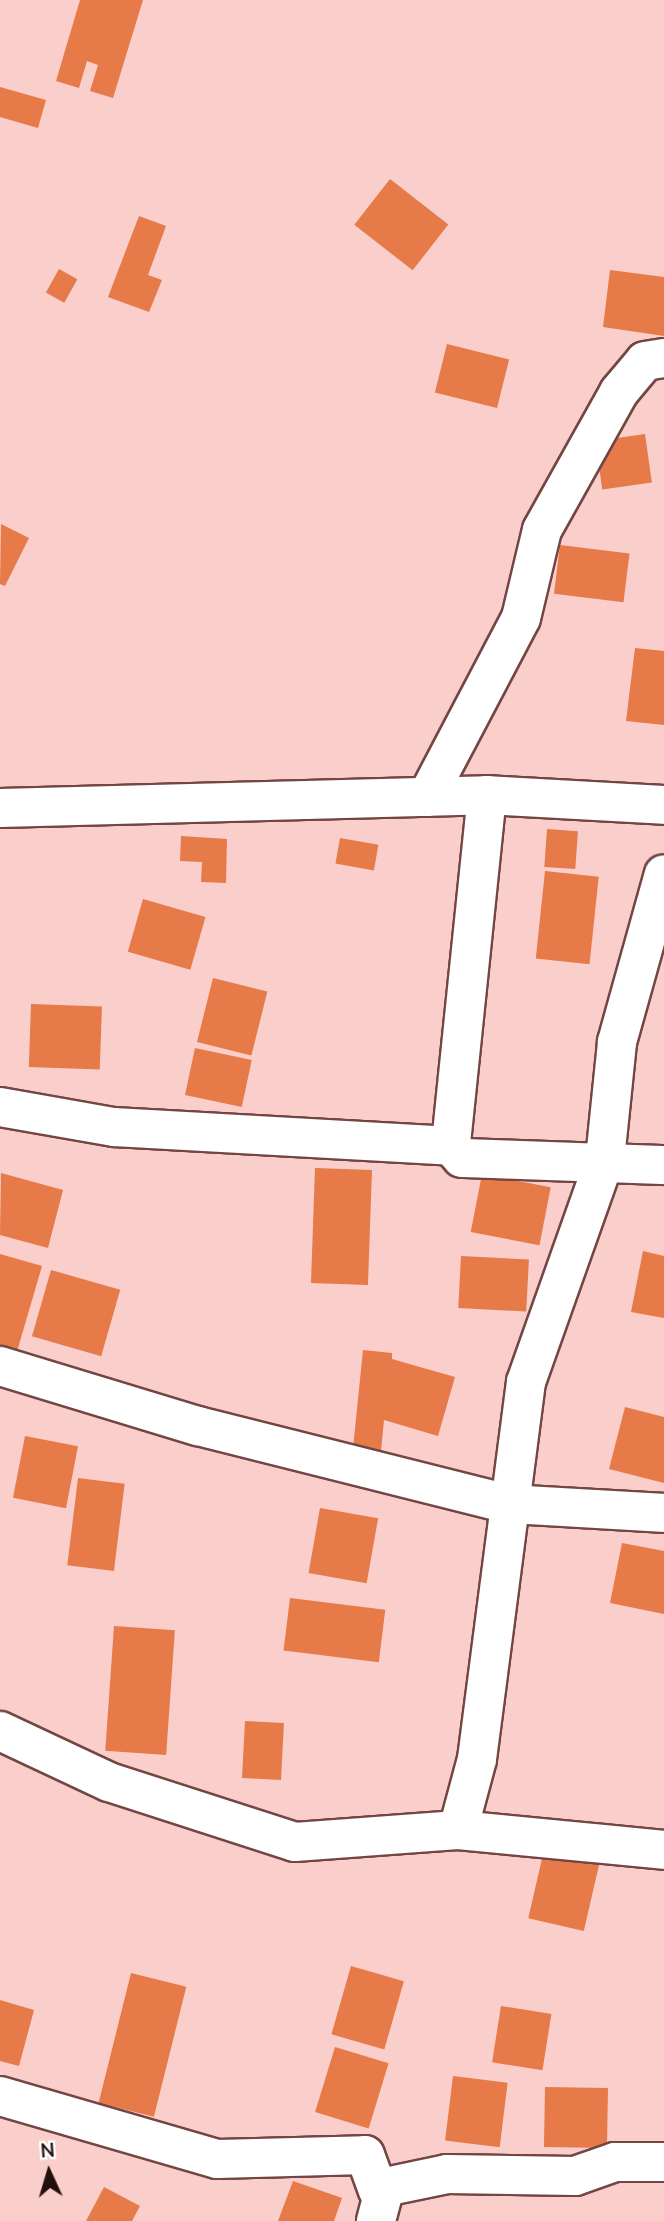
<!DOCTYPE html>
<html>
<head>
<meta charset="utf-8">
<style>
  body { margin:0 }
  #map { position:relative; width:664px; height:2221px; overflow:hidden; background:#faceca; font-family:"Nunito Sans",sans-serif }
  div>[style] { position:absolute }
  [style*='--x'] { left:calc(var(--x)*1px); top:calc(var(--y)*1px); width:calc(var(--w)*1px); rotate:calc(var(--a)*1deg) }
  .building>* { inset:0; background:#e67a48; transform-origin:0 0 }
  .roads { filter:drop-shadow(2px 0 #734643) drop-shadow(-2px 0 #734643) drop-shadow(0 2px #734643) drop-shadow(0 -2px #734643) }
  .minor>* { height:38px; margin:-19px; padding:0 19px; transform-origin:19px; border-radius:19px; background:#fff }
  span { translate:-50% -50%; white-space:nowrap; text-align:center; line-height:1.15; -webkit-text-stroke:7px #fbfbfb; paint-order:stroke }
  .north { position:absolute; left:14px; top:2137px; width:70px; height:70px; -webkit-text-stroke:5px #fbfbfb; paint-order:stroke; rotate:356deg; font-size:19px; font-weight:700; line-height:28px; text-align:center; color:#22100f }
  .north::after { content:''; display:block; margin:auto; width:24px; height:32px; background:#22100f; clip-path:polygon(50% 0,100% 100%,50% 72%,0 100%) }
</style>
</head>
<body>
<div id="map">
  <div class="building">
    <i style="clip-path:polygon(80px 0,143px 0,113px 98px,90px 91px,98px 65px,87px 61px,79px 88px,56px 81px)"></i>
    <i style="clip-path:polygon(0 87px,46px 100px,38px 128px,0 117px)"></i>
    <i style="left:390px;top:179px;width:74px;height:58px;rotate:38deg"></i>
    <i style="clip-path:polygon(139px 216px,166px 226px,148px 275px,162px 280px,149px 312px,108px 297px)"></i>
    <i style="left:59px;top:269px;width:21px;height:27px;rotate:29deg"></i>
    <i style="clip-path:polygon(610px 270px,664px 277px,664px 336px,603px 327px)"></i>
    <i style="left:447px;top:344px;width:64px;height:50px;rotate:14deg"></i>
    <i style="left:645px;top:434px;width:49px;height:50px;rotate:82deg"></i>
    <i style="clip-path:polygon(1px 524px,29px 538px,5px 586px,0 584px)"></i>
    <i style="left:560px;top:545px;width:70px;height:49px;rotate:7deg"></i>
    <i style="clip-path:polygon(635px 648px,664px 651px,664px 725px,626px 721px)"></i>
    <i style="left:547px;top:829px;width:31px;height:38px;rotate:4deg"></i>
    <i style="clip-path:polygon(181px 836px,227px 839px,226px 883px,201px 882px,202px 862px,180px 861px)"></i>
    <i style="left:340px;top:838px;width:39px;height:26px;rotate:10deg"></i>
    <i style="left:545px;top:871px;width:54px;height:88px;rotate:6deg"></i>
    <i style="left:143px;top:899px;width:65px;height:55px;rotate:16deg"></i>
    <i style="left:213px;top:978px;width:56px;height:66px;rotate:14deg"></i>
    <i style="left:31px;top:1004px;width:71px;height:63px;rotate:2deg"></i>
    <i style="left:195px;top:1048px;width:58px;height:48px;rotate:12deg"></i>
    <i style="left:315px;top:1168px;width:57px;height:115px;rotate:2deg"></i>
    <i style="clip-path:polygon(1px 1173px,63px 1190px,48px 1248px,0 1235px)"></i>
    <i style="left:482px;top:1174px;width:70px;height:59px;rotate:11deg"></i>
    <i style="clip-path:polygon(643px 1251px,664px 1256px,664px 1318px,631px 1312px)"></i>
    <i style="clip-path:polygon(0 1254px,42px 1266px,16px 1355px,0 1351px)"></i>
    <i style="left:461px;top:1256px;width:68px;height:52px;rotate:3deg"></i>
    <i style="left:51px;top:1270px;width:72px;height:69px;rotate:16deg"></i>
    <i style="clip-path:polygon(363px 1350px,392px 1353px,392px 1359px,455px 1377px,438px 1436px,384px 1420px,381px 1451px,353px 1448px)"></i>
    <i style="clip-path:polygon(625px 1407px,664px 1417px,664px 1483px,609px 1469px)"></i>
    <i style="left:25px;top:1436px;width:54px;height:63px;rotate:11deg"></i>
    <i style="left:78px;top:1478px;width:47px;height:88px;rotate:7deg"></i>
    <i style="left:320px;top:1508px;width:59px;height:66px;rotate:10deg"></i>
    <i style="clip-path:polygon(622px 1543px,664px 1551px,664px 1614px,610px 1603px)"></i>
    <i style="left:290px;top:1598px;width:96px;height:53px;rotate:7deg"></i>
    <i style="left:114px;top:1626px;width:61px;height:125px;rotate:4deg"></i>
    <i style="left:245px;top:1721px;width:39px;height:57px;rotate:3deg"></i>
    <i style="left:544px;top:1850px;width:57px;height:70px;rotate:13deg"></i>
    <i style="left:351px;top:1966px;width:55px;height:71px;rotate:16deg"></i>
    <i style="left:131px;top:1973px;width:57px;height:134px;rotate:14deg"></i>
    <i style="clip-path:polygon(0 2000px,34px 2010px,19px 2066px,0 2061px)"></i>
    <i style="left:501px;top:2006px;width:51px;height:57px;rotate:9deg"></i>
    <i style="left:335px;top:2047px;width:56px;height:68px;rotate:17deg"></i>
    <i style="left:453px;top:2076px;width:55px;height:65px;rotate:7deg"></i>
    <i style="left:545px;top:2087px;width:63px;height:60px;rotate:1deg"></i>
    <i style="clip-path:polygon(293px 2181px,342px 2198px,334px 2221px,278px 2221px)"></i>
    <i style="clip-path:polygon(104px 2187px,140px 2206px,132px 2221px,86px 2221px)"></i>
  </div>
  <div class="roads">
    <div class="minor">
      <i style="--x:487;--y:795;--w:353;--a:95.9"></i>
      <i style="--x:451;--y:1146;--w:16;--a:47"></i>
      <i style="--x:462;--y:1158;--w:202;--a:2"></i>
      <i style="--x:427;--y:797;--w:202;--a:-62.3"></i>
      <i style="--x:521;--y:618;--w:90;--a:-76.6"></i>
      <i style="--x:542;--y:530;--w:158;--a:-60.8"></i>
      <i style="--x:619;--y:392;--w:40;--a:-50"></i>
      <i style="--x:645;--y:361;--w:19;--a:-9"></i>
      <i style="--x:0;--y:808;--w:487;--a:-1.5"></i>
      <i style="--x:487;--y:795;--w:177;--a:3.2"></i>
      <i style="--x:0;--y:1107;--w:116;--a:10"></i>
      <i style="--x:114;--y:1127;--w:338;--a:3.2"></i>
      <i style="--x:0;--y:1366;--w:207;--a:16.9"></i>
      <i style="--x:198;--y:1426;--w:321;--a:14.1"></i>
      <i style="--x:509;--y:1504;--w:155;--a:3.3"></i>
      <i style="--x:0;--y:1731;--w:120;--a:25.1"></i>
      <i style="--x:109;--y:1782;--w:195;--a:17.9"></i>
      <i style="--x:295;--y:1842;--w:163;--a:-4.2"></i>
      <i style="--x:458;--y:1830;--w:207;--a:5.5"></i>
      <i style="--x:458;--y:1830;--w:73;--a:-75"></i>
      <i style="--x:477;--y:1759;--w:380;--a:-82.6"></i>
      <i style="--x:526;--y:1382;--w:237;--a:-70.5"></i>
      <i style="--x:605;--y:1159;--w:118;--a:-84.1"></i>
      <i style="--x:617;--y:1042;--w:174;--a:-74.4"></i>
      <i style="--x:0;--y:2096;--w:226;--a:16.2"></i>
      <i style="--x:217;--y:2159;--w:148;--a:-1.5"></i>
      <i style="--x:365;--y:2155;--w:37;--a:70"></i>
      <i style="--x:378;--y:2190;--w:8;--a:-23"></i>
      <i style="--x:385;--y:2187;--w:35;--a:105"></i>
      <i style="--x:385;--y:2187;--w:63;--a:-11.8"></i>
      <i style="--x:447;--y:2174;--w:128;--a:0.9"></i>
      <i style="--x:575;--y:2176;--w:42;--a:-19.3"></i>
      <i style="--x:615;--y:2162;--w:49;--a:0"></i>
    </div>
  </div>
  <div class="north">N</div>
</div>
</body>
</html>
